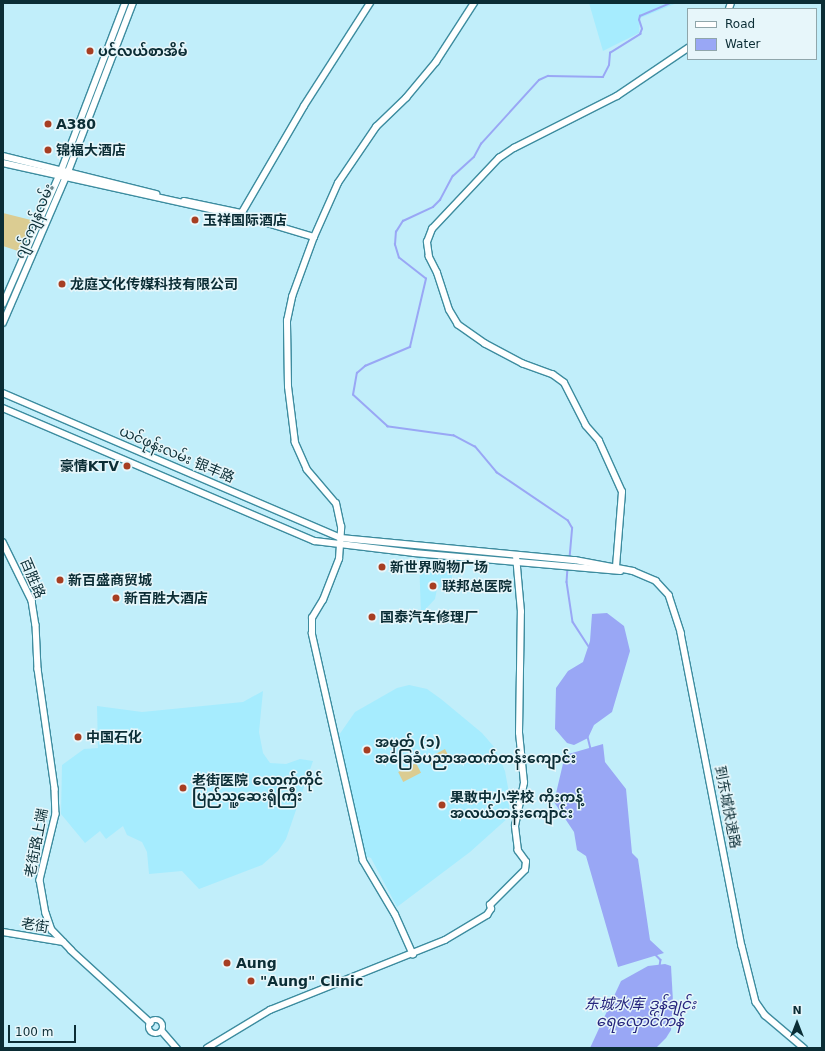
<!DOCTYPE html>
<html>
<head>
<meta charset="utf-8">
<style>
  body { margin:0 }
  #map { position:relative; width:825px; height:1051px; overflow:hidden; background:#c1eefa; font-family:"DejaVu Sans","Noto Sans SC","Noto Sans Myanmar",sans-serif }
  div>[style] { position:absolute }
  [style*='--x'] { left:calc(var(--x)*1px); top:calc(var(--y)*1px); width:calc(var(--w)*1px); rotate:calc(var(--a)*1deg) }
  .built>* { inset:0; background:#a6ecfe }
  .green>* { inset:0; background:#dbcc92; transform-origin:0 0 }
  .water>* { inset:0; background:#99a7f5 }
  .stream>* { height:1.5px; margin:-0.75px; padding:0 0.75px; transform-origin:0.75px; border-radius:0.75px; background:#99a7f5 }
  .roads { filter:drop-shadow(1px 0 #3d8c9f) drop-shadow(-1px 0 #3d8c9f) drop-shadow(0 1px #3d8c9f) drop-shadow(0 -1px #3d8c9f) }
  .secondary>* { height:5.5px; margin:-2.75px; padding:0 2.75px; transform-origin:2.75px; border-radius:2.75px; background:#fff }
  .secondary>.ring { margin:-2.75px; padding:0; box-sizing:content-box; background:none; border:5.5px solid #fff; border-radius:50% }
  .dots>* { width:11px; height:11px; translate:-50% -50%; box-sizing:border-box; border:2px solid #e7f6fa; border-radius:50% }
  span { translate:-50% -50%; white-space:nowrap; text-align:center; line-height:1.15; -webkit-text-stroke:3px #e7f6fa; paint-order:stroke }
  .poi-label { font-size:14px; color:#0b2d35; font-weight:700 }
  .left { translate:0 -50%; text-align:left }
  .right { translate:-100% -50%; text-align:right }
  .street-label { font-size:14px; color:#0b2d35 }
  .water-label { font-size:15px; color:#26257e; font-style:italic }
  .frame { position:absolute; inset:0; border:4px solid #0b2d35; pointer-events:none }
  .legend { position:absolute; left:687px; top:8px; width:130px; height:52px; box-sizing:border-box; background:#e7f6fa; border:1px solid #8fa6ab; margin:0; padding:5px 7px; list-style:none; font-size:12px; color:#0b2d35 }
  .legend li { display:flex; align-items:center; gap:8px; height:20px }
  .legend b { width:20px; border:1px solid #8fa6ab }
  .north { position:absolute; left:777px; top:1003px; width:40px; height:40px; -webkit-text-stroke:3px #e7f6fa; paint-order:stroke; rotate:0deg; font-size:11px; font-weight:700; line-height:16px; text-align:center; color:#0b2d35 }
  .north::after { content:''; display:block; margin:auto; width:14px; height:18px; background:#0b2d35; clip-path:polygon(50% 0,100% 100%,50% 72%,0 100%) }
  .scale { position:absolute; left:8px; top:1025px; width:68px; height:18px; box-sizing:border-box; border:2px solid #0b2d35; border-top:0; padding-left:5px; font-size:12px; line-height:14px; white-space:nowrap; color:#0b2d35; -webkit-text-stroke:3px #e7f6fa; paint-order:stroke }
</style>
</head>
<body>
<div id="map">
  <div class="built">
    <i style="clip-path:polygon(589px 3px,677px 3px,640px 18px,639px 33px,603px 51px)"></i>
    <i style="clip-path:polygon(419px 558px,454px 561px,451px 584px,437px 589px,435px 599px,421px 614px)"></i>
    <i style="clip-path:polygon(409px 685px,427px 689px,441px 699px,482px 733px,495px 748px,505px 771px,509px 793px,509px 817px,470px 852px,397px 907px,371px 858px,365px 856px,339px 735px,355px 712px,397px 688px)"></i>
    <i style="clip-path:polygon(263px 691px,259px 732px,263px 753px,270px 763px,286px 764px,300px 759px,313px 761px,286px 839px,278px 851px,262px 865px,199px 889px,182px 871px,149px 874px,147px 852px,142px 842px,127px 835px,123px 826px,106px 839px,100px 831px,85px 843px,61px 814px,62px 765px,84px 749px,98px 748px,97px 706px,142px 712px,243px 702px)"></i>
  </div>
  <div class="green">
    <i style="clip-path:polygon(3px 213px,35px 221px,21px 252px,3px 246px)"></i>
    <i style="clip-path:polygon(445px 749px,450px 759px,432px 767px,428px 758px)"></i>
    <i style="left:416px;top:763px;width:11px;height:20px;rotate:63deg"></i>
  </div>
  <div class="water">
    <i style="clip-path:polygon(607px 613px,624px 626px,630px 651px,612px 712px,594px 725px,588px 738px,574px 745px,567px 743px,555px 729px,556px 688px,568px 671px,583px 662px,590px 641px,592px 614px)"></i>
    <i style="clip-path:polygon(603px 744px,605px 762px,626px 789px,632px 853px,638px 859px,650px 940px,664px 953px,618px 967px,586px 856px,577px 850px,574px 832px,554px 802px,565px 755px)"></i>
    <i style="clip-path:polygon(665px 964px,671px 966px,673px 1002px,671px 1030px,666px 1038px,656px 1048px,590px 1048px,621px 981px,648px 966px)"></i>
  </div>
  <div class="stream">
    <i style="--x:569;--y:564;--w:36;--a:-85"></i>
    <i style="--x:572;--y:528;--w:8;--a:-120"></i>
    <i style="--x:568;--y:521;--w:86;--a:-145.9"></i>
    <i style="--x:497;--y:473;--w:34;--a:-130"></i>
    <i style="--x:475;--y:447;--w:24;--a:-152"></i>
    <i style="--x:454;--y:436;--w:67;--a:-172.2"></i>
    <i style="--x:388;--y:427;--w:47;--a:-137.6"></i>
    <i style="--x:353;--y:395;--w:22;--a:-80"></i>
    <i style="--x:357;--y:373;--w:11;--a:-41"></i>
    <i style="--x:365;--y:366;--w:49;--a:-22.9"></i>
    <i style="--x:410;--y:347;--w:70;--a:-76.8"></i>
    <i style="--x:426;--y:279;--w:34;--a:-142"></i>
    <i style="--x:399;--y:258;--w:14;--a:-107"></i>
    <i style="--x:395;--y:245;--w:13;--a:-86"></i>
    <i style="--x:396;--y:232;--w:13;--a:-58"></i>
    <i style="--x:403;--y:221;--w:33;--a:-25"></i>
    <i style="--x:433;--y:207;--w:10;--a:-45"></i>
    <i style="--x:440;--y:200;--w:27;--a:-62"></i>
    <i style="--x:453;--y:176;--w:28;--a:-42"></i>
    <i style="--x:474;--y:157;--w:15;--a:-62"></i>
    <i style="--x:481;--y:144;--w:86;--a:-47.8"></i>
    <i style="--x:539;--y:80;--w:10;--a:-24"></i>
    <i style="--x:548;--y:76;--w:55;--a:1"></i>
    <i style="--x:603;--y:77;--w:13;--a:-63"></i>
    <i style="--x:609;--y:65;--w:12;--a:-85"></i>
    <i style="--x:610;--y:53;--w:36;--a:-32"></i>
    <i style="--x:640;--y:34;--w:5;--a:-68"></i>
    <i style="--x:642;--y:29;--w:9;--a:-108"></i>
    <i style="--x:639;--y:20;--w:4;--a:-76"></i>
    <i style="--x:640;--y:16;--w:33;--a:-23"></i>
    <i style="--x:568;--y:568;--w:14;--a:94"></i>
    <i style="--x:567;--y:582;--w:40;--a:81.5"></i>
    <i style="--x:573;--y:622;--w:30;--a:57"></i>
    <i style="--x:588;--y:737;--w:12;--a:76"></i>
    <i style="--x:655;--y:954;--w:8;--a:45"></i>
    <i style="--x:661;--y:960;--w:6;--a:99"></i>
  </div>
  <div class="roads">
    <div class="secondary">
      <i style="--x:729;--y:9;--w:6;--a:-72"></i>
      <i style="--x:3;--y:156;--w:158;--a:13.9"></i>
      <i style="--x:3;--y:163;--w:250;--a:12.5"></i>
      <i style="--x:247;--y:217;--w:70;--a:16.6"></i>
      <i style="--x:184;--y:201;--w:58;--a:11.9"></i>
      <i style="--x:241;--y:213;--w:7;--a:34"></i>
      <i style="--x:240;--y:216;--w:127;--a:-59.8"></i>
      <i style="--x:304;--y:106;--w:122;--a:-57.3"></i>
      <i style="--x:3;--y:304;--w:145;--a:-66.4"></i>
      <i style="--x:61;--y:171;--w:180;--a:-69.1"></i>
      <i style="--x:3;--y:323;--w:164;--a:-66.7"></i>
      <i style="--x:68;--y:172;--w:181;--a:-69"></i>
      <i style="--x:3;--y:393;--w:368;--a:23.2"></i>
      <i style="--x:341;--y:538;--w:235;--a:5.4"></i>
      <i style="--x:575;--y:560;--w:59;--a:10.7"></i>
      <i style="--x:633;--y:571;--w:25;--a:23"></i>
      <i style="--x:656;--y:581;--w:19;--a:47"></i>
      <i style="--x:669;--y:595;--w:40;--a:72"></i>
      <i style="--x:681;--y:633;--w:319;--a:79"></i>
      <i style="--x:742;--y:946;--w:58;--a:76"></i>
      <i style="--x:756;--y:1002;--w:16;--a:55"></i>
      <i style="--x:765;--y:1015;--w:51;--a:40.2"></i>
      <i style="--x:3;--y:408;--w:339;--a:23.1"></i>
      <i style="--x:315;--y:541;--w:100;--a:6.9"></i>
      <i style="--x:414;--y:553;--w:207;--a:5"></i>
      <i style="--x:3;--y:542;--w:66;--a:63.8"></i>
      <i style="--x:32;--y:601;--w:24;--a:81"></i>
      <i style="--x:36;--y:625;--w:44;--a:87.4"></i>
      <i style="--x:38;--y:669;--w:121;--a:81.9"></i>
      <i style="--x:55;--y:789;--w:25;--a:88"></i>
      <i style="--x:56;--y:814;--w:68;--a:103.6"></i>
      <i style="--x:40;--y:880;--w:34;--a:80"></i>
      <i style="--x:46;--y:913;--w:18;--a:71"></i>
      <i style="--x:52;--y:930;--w:28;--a:46"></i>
      <i style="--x:71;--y:950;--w:108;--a:42.4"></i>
      <i style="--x:616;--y:567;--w:75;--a:-85.4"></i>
      <i style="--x:622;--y:492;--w:56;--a:-114.3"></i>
      <i style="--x:599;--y:441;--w:20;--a:-131"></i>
      <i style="--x:586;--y:426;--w:48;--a:-117.1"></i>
      <i style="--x:564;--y:383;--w:14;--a:-144"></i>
      <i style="--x:553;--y:375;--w:32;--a:-160"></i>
      <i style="--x:523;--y:364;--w:43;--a:-152.2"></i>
      <i style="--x:485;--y:344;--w:33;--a:-145"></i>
      <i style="--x:458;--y:325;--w:17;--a:-121"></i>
      <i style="--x:449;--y:310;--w:39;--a:-108"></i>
      <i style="--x:437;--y:273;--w:18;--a:-117"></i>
      <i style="--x:429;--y:257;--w:15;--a:-98"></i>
      <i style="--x:427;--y:242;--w:14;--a:-69"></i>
      <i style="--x:432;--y:229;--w:98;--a:-46.7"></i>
      <i style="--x:499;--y:158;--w:18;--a:-34"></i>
      <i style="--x:514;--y:148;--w:115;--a:-26.8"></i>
      <i style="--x:617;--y:96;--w:86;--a:-34.1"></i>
      <i style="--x:3;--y:932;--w:61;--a:9.5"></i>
      <i style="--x:413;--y:955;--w:44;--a:-114.2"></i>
      <i style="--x:395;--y:915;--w:63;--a:-120.7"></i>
      <i style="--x:363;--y:861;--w:233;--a:-102.7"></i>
      <i style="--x:312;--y:634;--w:16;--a:-90"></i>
      <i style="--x:312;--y:618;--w:21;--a:-59"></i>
      <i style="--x:323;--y:600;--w:44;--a:-68.7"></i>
      <i style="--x:339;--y:559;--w:32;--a:-86"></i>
      <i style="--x:341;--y:527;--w:24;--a:-102"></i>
      <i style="--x:336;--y:504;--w:45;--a:-130.5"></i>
      <i style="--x:307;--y:470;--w:30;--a:-114"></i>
      <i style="--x:295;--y:443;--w:56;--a:-97.1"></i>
      <i style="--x:288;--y:387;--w:66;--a:-90.9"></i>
      <i style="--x:287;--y:321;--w:25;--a:-78"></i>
      <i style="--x:292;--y:297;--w:64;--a:-69.9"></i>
      <i style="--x:314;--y:237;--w:59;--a:-66"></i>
      <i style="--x:338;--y:183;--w:68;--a:-55.8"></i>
      <i style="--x:376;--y:127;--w:42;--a:-44"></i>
      <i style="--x:406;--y:98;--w:47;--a:-50.2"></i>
      <i style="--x:436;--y:62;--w:70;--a:-57.2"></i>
      <i class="ring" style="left:149px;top:1020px;width:8.5px;height:8.5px"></i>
      <i style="--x:162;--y:1031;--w:23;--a:49"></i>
      <i style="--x:207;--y:1048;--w:74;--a:-31.1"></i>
      <i style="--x:270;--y:1010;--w:188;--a:-21.8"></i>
      <i style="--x:445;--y:940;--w:49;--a:-30.8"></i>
      <i style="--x:487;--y:915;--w:7;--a:-56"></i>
      <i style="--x:491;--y:909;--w:4;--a:-104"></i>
      <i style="--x:490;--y:905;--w:49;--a:-45"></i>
      <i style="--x:525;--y:870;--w:8;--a:-83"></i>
      <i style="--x:526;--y:862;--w:14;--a:-126"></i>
      <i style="--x:518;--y:851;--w:25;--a:-97"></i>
      <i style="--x:515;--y:826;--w:44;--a:-78.2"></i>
      <i style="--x:524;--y:783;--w:50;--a:-95.7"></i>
      <i style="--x:519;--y:733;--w:121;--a:-89.1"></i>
      <i style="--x:521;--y:612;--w:56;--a:-95.1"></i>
    </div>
  </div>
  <div class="dots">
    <i style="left:90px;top:51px;background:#a73e22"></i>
    <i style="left:48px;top:124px;background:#a73e22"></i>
    <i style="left:48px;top:150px;background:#a73e22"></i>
    <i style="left:195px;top:220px;background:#a73e22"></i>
    <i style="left:62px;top:284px;background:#a73e22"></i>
    <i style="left:127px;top:466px;background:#a73e22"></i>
    <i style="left:382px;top:567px;background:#a73e22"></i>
    <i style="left:60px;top:580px;background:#a73e22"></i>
    <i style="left:433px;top:586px;background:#a73e22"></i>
    <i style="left:116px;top:598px;background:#a73e22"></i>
    <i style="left:372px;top:617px;background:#a73e22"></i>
    <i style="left:78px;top:737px;background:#a73e22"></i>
    <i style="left:367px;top:750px;background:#a73e22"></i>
    <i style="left:183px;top:788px;background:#a73e22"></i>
    <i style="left:442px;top:805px;background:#a73e22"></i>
    <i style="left:227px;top:963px;background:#a73e22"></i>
    <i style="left:251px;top:981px;background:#a73e22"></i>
  </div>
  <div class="poi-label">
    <span class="left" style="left:98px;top:51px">ပင်လယ်စာအိမ်</span>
    <span class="left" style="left:56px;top:124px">A380</span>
    <span class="left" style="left:56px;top:150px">锦福大酒店</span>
    <span class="left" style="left:203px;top:220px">玉祥国际酒店</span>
    <span class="left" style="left:70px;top:284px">龙庭文化传媒科技有限公司</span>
    <span class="right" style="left:119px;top:466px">豪情KTV</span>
    <span class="left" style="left:390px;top:567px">新世界购物广场</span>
    <span class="left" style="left:68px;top:580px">新百盛商贸城</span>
    <span class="left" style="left:442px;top:586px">联邦总医院</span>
    <span class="left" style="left:124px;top:598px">新百胜大酒店</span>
    <span class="left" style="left:380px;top:617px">国泰汽车修理厂</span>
    <span class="left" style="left:86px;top:737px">中国石化</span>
    <span class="left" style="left:375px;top:750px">အမှတ် (၁)<br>အခြေခံပညာအထက်တန်းကျောင်း</span>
    <span class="left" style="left:192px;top:788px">老街医院 လောက်ကိုင်<br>ပြည်သူ့ဆေးရုံကြီး</span>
    <span class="left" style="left:450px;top:805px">果敢中小学校 ကိုးကန့်<br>အလယ်တန်းကျောင်း</span>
    <span class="left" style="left:236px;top:963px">Aung</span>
    <span class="left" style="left:260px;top:981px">"Aung" Clinic</span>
  </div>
  <div class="street-label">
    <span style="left:34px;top:221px;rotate:-67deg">ဂျင်ကျန်လမ်း</span>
    <span style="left:177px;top:454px;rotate:23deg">ယင်ဖုန်းလမ်း 银丰路</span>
    <span style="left:33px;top:578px;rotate:67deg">百胜路</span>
    <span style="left:728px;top:807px;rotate:79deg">到东城快速路</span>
    <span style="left:36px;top:843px;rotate:-79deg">老街路上端</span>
    <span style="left:35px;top:925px;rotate:9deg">老街</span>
  </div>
  <div class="water-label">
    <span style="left:640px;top:1013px">东城水库 ဒွန်ချင်း<br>ရေလှောင်ကန်</span>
  </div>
  <div class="frame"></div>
  <ul class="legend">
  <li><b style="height:5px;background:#fff"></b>Road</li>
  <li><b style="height:11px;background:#99a7f5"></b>Water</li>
  </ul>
  <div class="north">N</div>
  <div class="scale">100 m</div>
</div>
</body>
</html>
